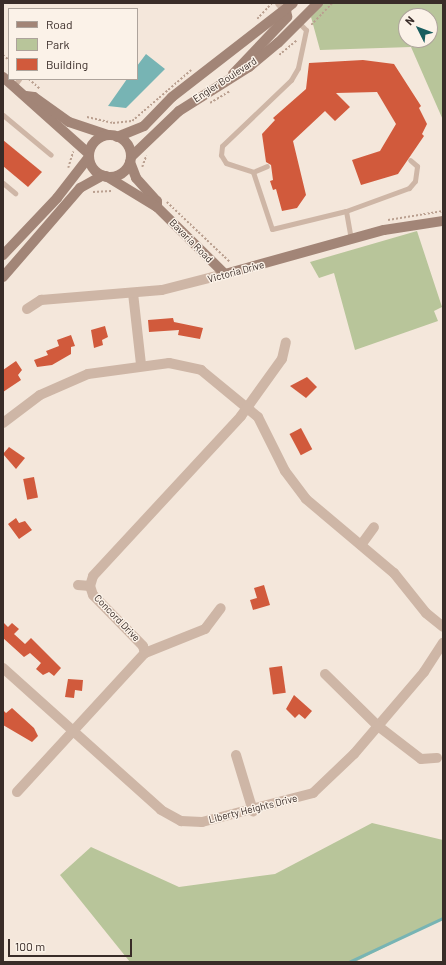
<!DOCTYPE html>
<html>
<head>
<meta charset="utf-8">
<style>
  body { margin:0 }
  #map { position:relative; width:446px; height:965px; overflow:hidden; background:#f4e7db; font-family:Barlow,sans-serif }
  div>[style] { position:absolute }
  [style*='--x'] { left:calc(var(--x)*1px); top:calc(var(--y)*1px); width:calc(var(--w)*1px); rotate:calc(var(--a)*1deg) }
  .green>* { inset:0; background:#b8c59a }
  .water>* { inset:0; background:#77b4b4 }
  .stream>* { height:2.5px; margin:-1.25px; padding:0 1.25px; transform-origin:1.25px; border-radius:1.25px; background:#77b4b4 }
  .building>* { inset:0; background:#d15a3c; transform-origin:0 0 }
  .path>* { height:1.5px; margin-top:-0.75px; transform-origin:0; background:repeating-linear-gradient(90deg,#baa090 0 2px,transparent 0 4px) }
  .lane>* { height:5px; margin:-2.5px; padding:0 2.5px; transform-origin:2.5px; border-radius:2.5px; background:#ceb6a6 }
  .street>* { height:10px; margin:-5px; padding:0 5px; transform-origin:5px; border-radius:5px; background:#ceb6a6 }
  .secondary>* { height:10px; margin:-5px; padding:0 5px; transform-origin:5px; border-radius:5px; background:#a28577 }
  .secondary>.ring { margin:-5px; padding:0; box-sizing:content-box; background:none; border:10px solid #a28577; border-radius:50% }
  span { translate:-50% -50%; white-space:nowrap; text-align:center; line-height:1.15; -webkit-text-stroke:3px #fbf2e8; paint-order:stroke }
  .street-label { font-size:10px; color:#392c28 }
  .frame { position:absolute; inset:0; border:4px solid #392c28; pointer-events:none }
  .legend { position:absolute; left:8px; top:8px; width:130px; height:72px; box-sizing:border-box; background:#fbf2e8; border:1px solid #ada39b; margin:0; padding:5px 7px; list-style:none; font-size:12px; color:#392c28 }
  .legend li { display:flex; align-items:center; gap:8px; height:20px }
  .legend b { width:20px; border:1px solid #ada39b }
  .north { position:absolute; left:398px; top:8px; width:40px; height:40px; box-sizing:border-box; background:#fbf2e8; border:1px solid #ada39b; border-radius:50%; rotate:312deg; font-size:11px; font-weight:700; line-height:16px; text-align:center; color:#392c28 }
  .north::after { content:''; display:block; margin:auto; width:14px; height:18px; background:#195e5f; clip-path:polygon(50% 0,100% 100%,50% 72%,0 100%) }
  .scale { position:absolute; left:8px; top:939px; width:124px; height:18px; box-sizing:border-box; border:2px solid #392c28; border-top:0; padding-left:5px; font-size:12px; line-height:14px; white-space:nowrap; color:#392c28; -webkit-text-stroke:3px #fbf2e8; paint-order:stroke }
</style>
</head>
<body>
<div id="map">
  <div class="green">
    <i style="clip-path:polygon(evenodd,324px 3px,443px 3px,443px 120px,411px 47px,320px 50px,311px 17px,324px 3px,406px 16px,430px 16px,430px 40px,406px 40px,406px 16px)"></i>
    <i style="clip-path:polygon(417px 231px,442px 307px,434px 311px,438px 321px,355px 350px,334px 273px,319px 278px,310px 262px)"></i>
    <i style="clip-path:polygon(372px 823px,443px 840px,443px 918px,355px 962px,130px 962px,60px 875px,91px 847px,179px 887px,275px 874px)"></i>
  </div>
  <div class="water">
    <i style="clip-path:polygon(146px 54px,165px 69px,126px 108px,108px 106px,127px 79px,137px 79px,137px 66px)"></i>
  </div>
  <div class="stream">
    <i style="--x:349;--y:962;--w:104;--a:-25.1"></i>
  </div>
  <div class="building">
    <i style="clip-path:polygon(363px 60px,394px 64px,421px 106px,419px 108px,427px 124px,422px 134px,424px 136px,398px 174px,361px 185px,352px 160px,380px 151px,396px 124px,377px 92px,336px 93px,350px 107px,335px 121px,325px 111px,293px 141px,306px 195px,297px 208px,282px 211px,276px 189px,273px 190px,270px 181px,273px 180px,271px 165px,266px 162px,262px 134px,275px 120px,273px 118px,306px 89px,309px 63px)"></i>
    <i style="clip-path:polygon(3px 140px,42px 172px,28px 187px,3px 166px)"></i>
    <i style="clip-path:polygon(173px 318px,174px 322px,203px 328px,200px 339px,178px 335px,179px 330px,149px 332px,148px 320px)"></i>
    <i style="clip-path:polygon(105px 326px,108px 337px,102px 340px,103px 345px,94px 348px,91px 330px)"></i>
    <i style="clip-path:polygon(71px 335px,75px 346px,71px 347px,71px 354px,52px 365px,37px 367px,34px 360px,48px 355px,46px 351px,59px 346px,57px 340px)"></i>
    <i style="clip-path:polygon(16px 361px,22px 370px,18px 375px,21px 380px,3px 392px,3px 370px)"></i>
    <i style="clip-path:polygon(307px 377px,317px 387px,306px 398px,290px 386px)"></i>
    <i style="left:301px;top:428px;width:24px;height:13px;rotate:62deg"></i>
    <i style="clip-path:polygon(9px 447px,25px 458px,16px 469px,3px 454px)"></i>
    <i style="left:34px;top:477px;width:21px;height:11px;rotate:79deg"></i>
    <i style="clip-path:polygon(16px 518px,19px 523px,25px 521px,32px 530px,19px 539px,8px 524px)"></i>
    <i style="clip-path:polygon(264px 585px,270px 605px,253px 610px,250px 600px,257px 598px,254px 588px)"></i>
    <i style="clip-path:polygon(3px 622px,8px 627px,12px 623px,19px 629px,14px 634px,25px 644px,31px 638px,61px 668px,54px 676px,49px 672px,43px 675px,36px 669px,41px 663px,30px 653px,24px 657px,3px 638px)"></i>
    <i style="left:282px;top:666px;width:27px;height:13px;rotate:82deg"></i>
    <i style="clip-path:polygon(68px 679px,83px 680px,82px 691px,75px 690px,74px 698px,65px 697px)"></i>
    <i style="clip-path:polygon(294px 695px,312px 711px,305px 719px,299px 714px,295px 718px,286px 709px)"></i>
    <i style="clip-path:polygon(12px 708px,34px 728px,38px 736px,32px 742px,3px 725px,3px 710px,6px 713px)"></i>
  </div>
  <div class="path">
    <i style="--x:257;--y:19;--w:21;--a:-47"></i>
    <i style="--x:311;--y:25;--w:30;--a:-46"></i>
    <i style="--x:3;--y:55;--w:8;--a:40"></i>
    <i style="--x:279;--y:55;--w:23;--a:-40"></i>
    <i style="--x:29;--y:79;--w:15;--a:42"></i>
    <i style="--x:210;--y:103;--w:23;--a:-31"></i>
    <i style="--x:87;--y:117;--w:27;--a:13"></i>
    <i style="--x:113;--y:123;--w:19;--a:-6"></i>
    <i style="--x:132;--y:121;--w:78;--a:-40.8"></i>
    <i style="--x:142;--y:167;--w:12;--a:-70"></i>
    <i style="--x:68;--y:168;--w:17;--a:-73"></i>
    <i style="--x:93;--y:192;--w:18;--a:-3"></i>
    <i style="--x:167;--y:202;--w:88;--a:43.6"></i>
    <i style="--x:388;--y:220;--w:56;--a:-9.3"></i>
  </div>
  <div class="lane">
    <i style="--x:299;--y:23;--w:10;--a:45"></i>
    <i style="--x:306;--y:30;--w:39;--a:102"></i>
    <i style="--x:298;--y:68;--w:14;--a:120"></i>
    <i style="--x:291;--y:80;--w:95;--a:136.3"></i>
    <i style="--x:222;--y:146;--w:9;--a:96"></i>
    <i style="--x:221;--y:155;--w:9;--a:58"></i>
    <i style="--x:226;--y:163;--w:28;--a:18"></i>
    <i style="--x:253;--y:172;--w:60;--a:71.6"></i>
    <i style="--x:272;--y:229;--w:76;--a:-13.7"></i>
    <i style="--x:346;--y:211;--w:28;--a:80"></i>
    <i style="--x:14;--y:86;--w:9;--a:-54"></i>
    <i style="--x:3;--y:115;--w:62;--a:39.8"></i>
    <i style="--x:253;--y:172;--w:15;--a:-23"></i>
    <i style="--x:3;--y:183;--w:16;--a:40"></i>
    <i style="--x:346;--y:211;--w:67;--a:-20.1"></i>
    <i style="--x:409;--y:188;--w:9;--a:-49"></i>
    <i style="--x:415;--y:181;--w:15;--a:-82"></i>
    <i style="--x:417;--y:166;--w:9;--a:-139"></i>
  </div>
  <div class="street">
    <i style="--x:280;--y:3;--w:8;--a:45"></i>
    <i style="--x:133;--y:293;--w:71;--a:83.6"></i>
    <i style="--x:27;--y:309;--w:17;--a:-33"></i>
    <i style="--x:41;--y:300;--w:121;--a:-4.7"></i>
    <i style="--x:162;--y:290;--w:65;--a:-14.3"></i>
    <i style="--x:3;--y:423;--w:46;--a:-37.1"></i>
    <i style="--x:40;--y:395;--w:52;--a:-23.6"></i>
    <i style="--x:88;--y:374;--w:82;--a:-7.7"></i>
    <i style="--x:169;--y:363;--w:33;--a:12"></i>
    <i style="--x:201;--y:370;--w:74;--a:39.5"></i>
    <i style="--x:258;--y:417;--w:60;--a:63.4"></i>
    <i style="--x:285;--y:471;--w:35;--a:53"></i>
    <i style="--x:306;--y:499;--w:115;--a:40.1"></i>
    <i style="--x:394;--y:573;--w:51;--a:51.3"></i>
    <i style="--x:426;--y:613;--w:22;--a:39"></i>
    <i style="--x:361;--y:545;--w:22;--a:-54"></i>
    <i style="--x:78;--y:585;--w:12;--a:5"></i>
    <i style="--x:145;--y:653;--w:65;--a:-21.8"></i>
    <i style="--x:205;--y:629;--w:26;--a:-53"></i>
    <i style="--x:3;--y:668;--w:212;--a:41.9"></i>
    <i style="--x:161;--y:810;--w:23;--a:29"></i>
    <i style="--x:181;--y:821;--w:21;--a:3"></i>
    <i style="--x:202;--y:822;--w:115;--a:-14.6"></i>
    <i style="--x:313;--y:793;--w:57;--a:-43.6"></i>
    <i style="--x:354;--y:754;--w:108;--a:-49.5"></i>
    <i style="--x:424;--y:672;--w:35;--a:-57"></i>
    <i style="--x:325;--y:674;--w:74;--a:44.5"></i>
    <i style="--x:378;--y:726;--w:54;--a:37.5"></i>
    <i style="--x:421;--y:759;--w:16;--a:-4"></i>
    <i style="--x:236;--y:755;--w:59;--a:73.1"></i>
    <i style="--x:17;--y:792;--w:189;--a:-47.4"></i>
    <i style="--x:145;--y:653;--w:7;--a:-106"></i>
    <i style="--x:143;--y:646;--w:71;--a:-134.4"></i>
    <i style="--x:93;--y:595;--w:9;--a:-108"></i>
    <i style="--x:90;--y:586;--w:10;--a:-73"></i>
    <i style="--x:93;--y:576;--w:218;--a:-47.2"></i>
    <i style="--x:241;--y:416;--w:70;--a:-54.3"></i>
    <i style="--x:282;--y:359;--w:17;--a:-77"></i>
  </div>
  <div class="secondary">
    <i style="--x:233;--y:74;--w:79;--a:-46.5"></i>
    <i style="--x:287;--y:17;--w:8;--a:-97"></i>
    <i style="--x:3;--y:77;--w:114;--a:41.8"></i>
    <i style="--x:26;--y:96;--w:8;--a:7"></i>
    <i style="--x:34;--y:97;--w:43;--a:35.5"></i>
    <i style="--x:69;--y:122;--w:41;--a:18.4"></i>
    <i class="ring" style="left:89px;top:135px;width:32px;height:32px"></i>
    <i style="--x:117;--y:137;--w:29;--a:-22"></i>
    <i style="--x:144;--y:126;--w:40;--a:-46"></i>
    <i style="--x:172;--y:97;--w:153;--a:-37.8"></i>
    <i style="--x:131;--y:157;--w:66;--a:-43.8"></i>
    <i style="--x:179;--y:111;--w:83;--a:-32.2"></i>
    <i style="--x:249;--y:67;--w:38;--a:-40"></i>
    <i style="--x:278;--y:43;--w:57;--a:-45"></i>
    <i style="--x:130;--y:162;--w:17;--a:69"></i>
    <i style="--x:136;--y:178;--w:31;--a:48"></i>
    <i style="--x:157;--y:201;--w:6;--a:90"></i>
    <i style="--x:106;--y:176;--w:60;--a:31.3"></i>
    <i style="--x:157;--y:207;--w:95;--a:44.6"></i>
    <i style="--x:225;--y:274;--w:165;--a:-15.5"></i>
    <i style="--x:384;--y:230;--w:60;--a:-8.7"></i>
    <i style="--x:3;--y:255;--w:79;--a:-46.5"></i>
    <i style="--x:57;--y:198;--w:51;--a:-52.2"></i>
    <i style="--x:3;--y:277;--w:118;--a:-49.1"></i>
    <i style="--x:80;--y:188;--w:26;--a:-29"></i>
  </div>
  <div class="street-label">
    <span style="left:225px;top:80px;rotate:-33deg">Engler Boulevard</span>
    <span style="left:191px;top:241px;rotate:45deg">Bavaria Road</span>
    <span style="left:236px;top:272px;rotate:-15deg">Victoria Drive</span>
    <span style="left:117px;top:618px;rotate:46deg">Concord Drive</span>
    <span style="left:253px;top:809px;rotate:-14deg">Liberty Heights Drive</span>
  </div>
  <div class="frame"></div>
  <ul class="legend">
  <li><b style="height:5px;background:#a28577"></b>Road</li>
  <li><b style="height:11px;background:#b8c59a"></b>Park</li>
  <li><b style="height:11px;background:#d15a3c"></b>Building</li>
  </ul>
  <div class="north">N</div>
  <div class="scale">100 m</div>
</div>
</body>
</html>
